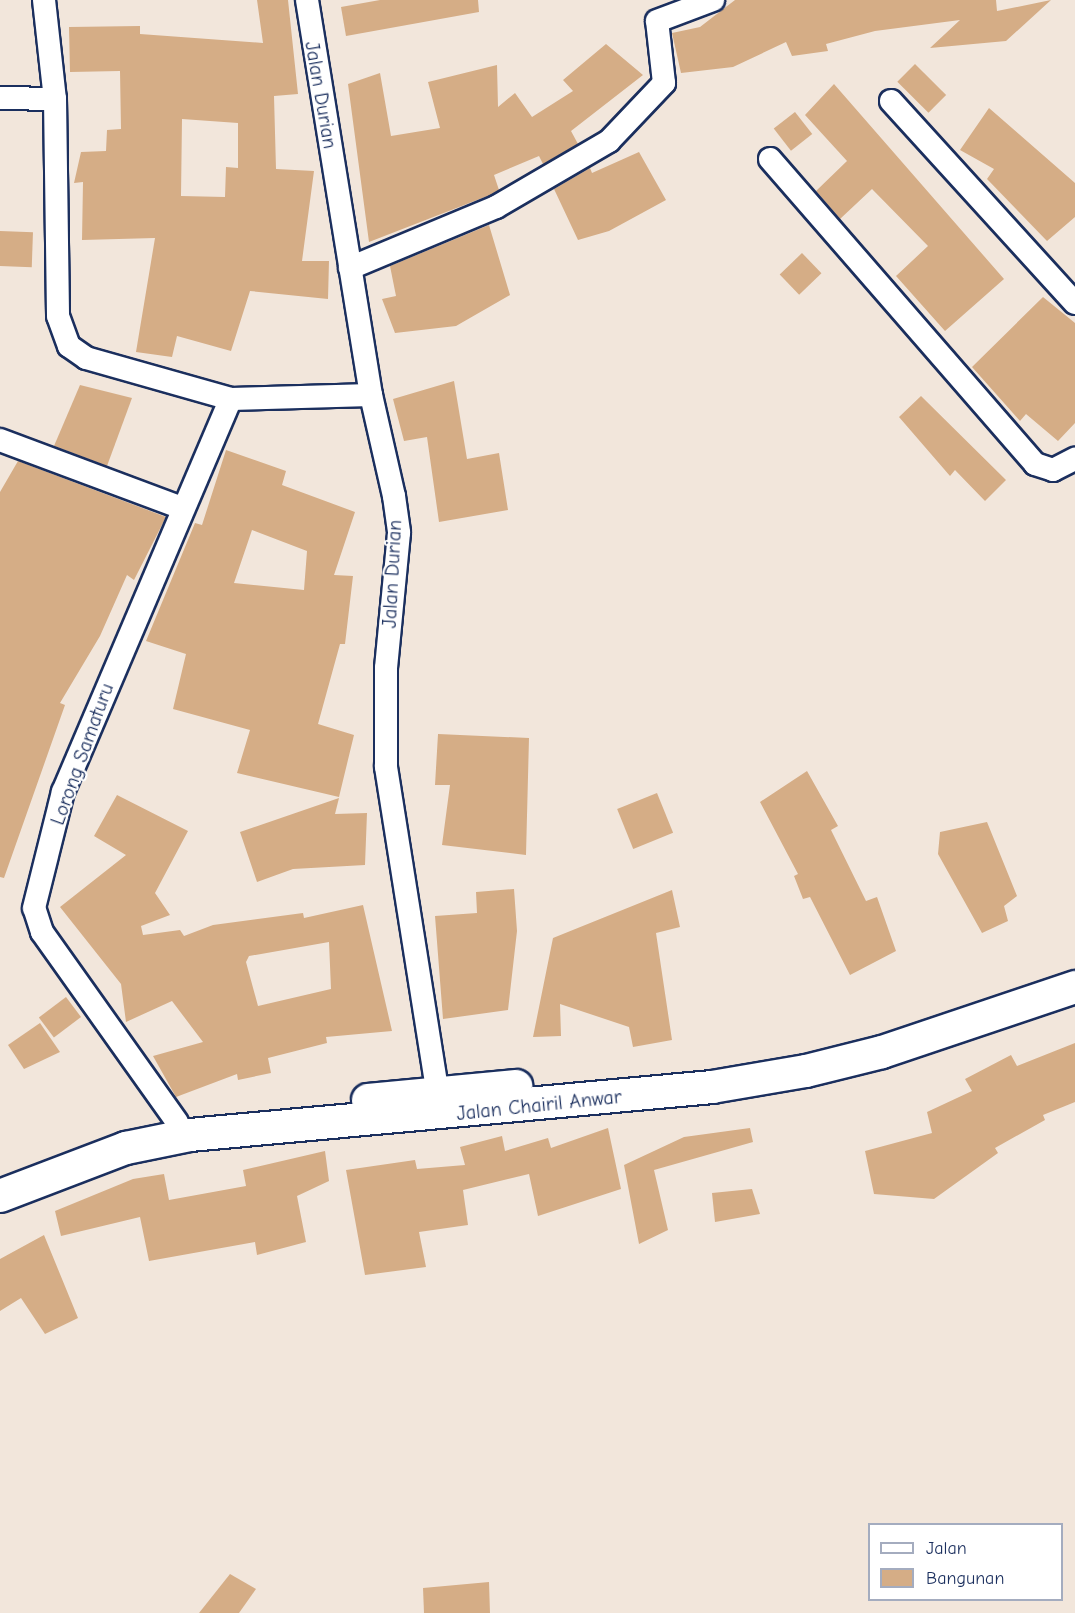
<!DOCTYPE html>
<html>
<head>
<meta charset="utf-8">
<style>
  body { margin:0 }
  #map { position:relative; width:1075px; height:1613px; overflow:hidden; background:#f2e6db; font-family:"Comic Neue",sans-serif }
  div>[style] { position:absolute }
  [style*='--x'] { left:calc(var(--x)*1px); top:calc(var(--y)*1px); width:calc(var(--w)*1px); rotate:calc(var(--a)*1deg) }
  .building>* { inset:0; background:#d5ad86; transform-origin:0 0 }
  .roads { filter:drop-shadow(2px 0 #1b2f5e) drop-shadow(-2px 0 #1b2f5e) drop-shadow(0 2px #1b2f5e) drop-shadow(0 -2px #1b2f5e) }
  .minor>* { height:22px; margin:-11px; padding:0 11px; transform-origin:11px; border-radius:11px; background:#fff }
  .secondary>* { height:32px; margin:-16px; padding:0 16px; transform-origin:16px; border-radius:16px; background:#fff }
  span { translate:-50% -50%; white-space:nowrap; text-align:center; line-height:1.15; -webkit-text-stroke:4.5px #fff; paint-order:stroke }
  .street-label { font-size:20px; color:#1b2f5e }
  .legend { position:absolute; left:868px; top:1523px; width:195px; height:78px; box-sizing:border-box; background:#fff; border:2px solid #a4acbf; margin:0; padding:8px 10px; list-style:none; font-size:18px; color:#1b2f5e }
  .legend li { display:flex; align-items:center; gap:12px; height:30px }
  .legend b { width:30px; border:2px solid #a4acbf }
</style>
</head>
<body>
<div id="map">
  <div class="building">
    <i style="clip-path:polygon(evenodd,257px 0,288px 0,298px 94px,274px 96px,276px 169px,314px 171px,302px 261px,329px 261px,328px 299px,250px 291px,231px 351px,177px 336px,172px 357px,136px 352px,155px 238px,82px 240px,83px 182px,74px 183px,81px 152px,106px 151px,107px 130px,121px 129px,120px 71px,70px 72px,69px 27px,140px 26px,140px 34px,263px 43px,257px 0,182px 119px,238px 123px,238px 168px,226px 167px,225px 197px,181px 196px,182px 119px)"></i>
    <i style="clip-path:polygon(380px 0,478px 0,479px 12px,346px 36px,341px 7px)"></i>
    <i style="clip-path:polygon(735px 0,996px 0,997px 11px,1051px 0,1006px 41px,930px 48px,960px 20px,875px 31px,826px 44px,828px 51px,792px 56px,786px 42px,733px 67px,681px 73px,672px 33px,700px 27px)"></i>
    <i style="clip-path:polygon(606px 44px,643px 75px,571px 131px,578px 144px,543px 164px,539px 156px,494px 175px,499px 190px,490px 195px,369px 242px,348px 84px,380px 73px,391px 136px,440px 128px,428px 82px,497px 65px,498px 107px,515px 93px,532px 117px,573px 91px,563px 80px)"></i>
    <i style="left:915px;top:64px;width:44px;height:25px;rotate:45deg"></i>
    <i style="clip-path:polygon(834px 84px,1004px 279px,945px 331px,896px 276px,928px 246px,872px 189px,840px 219px,816px 191px,847px 161px,805px 115px)"></i>
    <i style="clip-path:polygon(989px 108px,1075px 183px,1075px 217px,1047px 241px,987px 179px,994px 169px,960px 150px)"></i>
    <i style="left:795px;top:112px;width:28px;height:27px;rotate:52deg"></i>
    <i style="clip-path:polygon(639px 152px,666px 200px,609px 231px,578px 240px,554px 189px,590px 168px,592px 173px)"></i>
    <i style="clip-path:polygon(489px 225px,510px 295px,456px 326px,395px 333px,382px 299px,396px 296px,390px 266px)"></i>
    <i style="left:0;top:231px;width:33px;height:35px;rotate:2deg"></i>
    <i style="left:802px;top:253px;width:28px;height:31px;rotate:46deg"></i>
    <i style="clip-path:polygon(1043px 297px,1075px 323px,1075px 423px,1058px 441px,1026px 414px,1020px 421px,972px 367px)"></i>
    <i style="clip-path:polygon(454px 381px,467px 459px,499px 453px,508px 510px,439px 522px,427px 437px,404px 441px,393px 399px)"></i>
    <i style="clip-path:polygon(80px 385px,132px 398px,107px 466px,54px 446px)"></i>
    <i style="clip-path:polygon(921px 396px,1006px 480px,985px 501px,955px 470px,950px 476px,899px 417px)"></i>
    <i style="clip-path:polygon(evenodd,226px 450px,286px 471px,282px 485px,355px 512px,334px 575px,353px 576px,345px 644px,340px 644px,318px 724px,354px 735px,339px 797px,237px 773px,250px 730px,173px 709px,186px 654px,146px 641px,195px 523px,202px 525px,226px 450px,252px 530px,307px 551px,304px 590px,234px 583px,252px 530px)"></i>
    <i style="clip-path:polygon(18px 461px,166px 517px,134px 580px,127px 575px,100px 636px,60px 703px,65px 705px,4px 878px,0 877px,0 492px)"></i>
    <i style="clip-path:polygon(438px 734px,529px 738px,526px 855px,442px 845px,450px 785px,435px 785px)"></i>
    <i style="clip-path:polygon(807px 771px,838px 826px,831px 830px,866px 901px,877px 897px,896px 951px,850px 975px,810px 897px,803px 899px,794px 876px,798px 874px,760px 802px)"></i>
    <i style="left:657px;top:793px;width:43px;height:43px;rotate:68deg"></i>
    <i style="clip-path:polygon(evenodd,117px 795px,188px 831px,155px 893px,170px 915px,141px 926px,143px 935px,180px 930px,184px 936px,213px 925px,303px 913px,304px 918px,363px 905px,392px 1031px,326px 1037px,327px 1043px,268px 1058px,271px 1073px,238px 1080px,237px 1074px,176px 1097px,153px 1056px,203px 1042px,172px 1001px,126px 1022px,121px 984px,60px 907px,126px 855px,94px 836px,117px 795px,329px 942px,331px 989px,258px 1006px,246px 962px,249px 956px,329px 942px)"></i>
    <i style="clip-path:polygon(339px 798px,335px 814px,367px 813px,365px 865px,293px 869px,257px 882px,240px 832px)"></i>
    <i style="clip-path:polygon(987px 822px,1017px 896px,1004px 906px,1008px 921px,982px 933px,938px 854px,940px 832px)"></i>
    <i style="clip-path:polygon(514px 889px,517px 931px,508px 1010px,443px 1019px,435px 916px,477px 913px,476px 892px)"></i>
    <i style="clip-path:polygon(672px 890px,680px 927px,656px 933px,672px 1040px,633px 1047px,629px 1027px,560px 1004px,561px 1036px,533px 1037px,553px 938px)"></i>
    <i style="left:66px;top:997px;width:25px;height:34px;rotate:53deg"></i>
    <i style="clip-path:polygon(40px 1023px,60px 1052px,24px 1069px,8px 1045px)"></i>
    <i style="clip-path:polygon(1075px 1043px,1075px 1102px,1043px 1115px,1045px 1120px,995px 1148px,998px 1153px,934px 1199px,874px 1194px,865px 1151px,932px 1133px,927px 1112px,972px 1091px,965px 1079px,1011px 1055px,1017px 1066px)"></i>
    <i style="clip-path:polygon(608px 1128px,621px 1189px,538px 1216px,529px 1174px,463px 1190px,468px 1225px,419px 1232px,426px 1267px,365px 1275px,346px 1170px,415px 1160px,417px 1169px,465px 1165px,460px 1147px,502px 1136px,505px 1151px,548px 1138px,551px 1148px)"></i>
    <i style="clip-path:polygon(750px 1128px,753px 1142px,654px 1170px,668px 1230px,639px 1244px,624px 1165px,684px 1137px)"></i>
    <i style="clip-path:polygon(325px 1151px,329px 1181px,297px 1196px,306px 1242px,257px 1255px,255px 1242px,149px 1261px,140px 1217px,61px 1236px,55px 1211px,133px 1179px,164px 1174px,169px 1200px,246px 1186px,243px 1170px)"></i>
    <i style="clip-path:polygon(752px 1189px,760px 1214px,715px 1222px,712px 1193px)"></i>
    <i style="clip-path:polygon(44px 1235px,78px 1318px,45px 1334px,21px 1298px,0 1311px,0 1259px)"></i>
    <i style="clip-path:polygon(230px 1574px,256px 1589px,239px 1613px,199px 1613px)"></i>
    <i style="clip-path:polygon(489px 1582px,490px 1613px,424px 1613px,423px 1588px)"></i>
  </div>
  <div class="roads">
    <div class="minor">
      <i style="--x:44;--y:0;--w:100;--a:83.7"></i>
      <i style="--x:55;--y:99;--w:217;--a:89.2"></i>
      <i style="--x:58;--y:316;--w:32;--a:70"></i>
      <i style="--x:69;--y:346;--w:21;--a:35"></i>
      <i style="--x:86;--y:358;--w:151;--a:15.8"></i>
      <i style="--x:231;--y:399;--w:140;--a:-1.6"></i>
      <i style="--x:307;--y:0;--w:400;--a:80.8"></i>
      <i style="--x:371;--y:395;--w:104;--a:77.2"></i>
      <i style="--x:394;--y:496;--w:37;--a:82"></i>
      <i style="--x:399;--y:533;--w:136;--a:95.5"></i>
      <i style="--x:386;--y:668;--w:99;--a:90"></i>
      <i style="--x:386;--y:767;--w:344;--a:81"></i>
      <i style="--x:0;--y:98;--w:55;--a:1"></i>
      <i style="--x:891;--y:101;--w:273;--a:47.7"></i>
      <i style="--x:770;--y:159;--w:404;--a:49"></i>
      <i style="--x:1035;--y:464;--w:19;--a:18"></i>
      <i style="--x:1053;--y:470;--w:25;--a:-27"></i>
      <i style="--x:350;--y:268;--w:158;--a:-22.7"></i>
      <i style="--x:496;--y:207;--w:131;--a:-30.3"></i>
      <i style="--x:609;--y:141;--w:80;--a:-46.5"></i>
      <i style="--x:664;--y:83;--w:62;--a:-96.4"></i>
      <i style="--x:657;--y:21;--w:60;--a:-20.6"></i>
      <i style="--x:0;--y:440;--w:194;--a:20.5"></i>
      <i style="--x:177;--y:1122;--w:233;--a:-125.4"></i>
      <i style="--x:42;--y:932;--w:25;--a:-108"></i>
      <i style="--x:34;--y:908;--w:120;--a:-76"></i>
      <i style="--x:63;--y:792;--w:427;--a:-66.9"></i>
    </div>
    <div class="secondary">
      <i style="--x:368;--y:1100;--w:149;--a:-5.4"></i>
      <i style="--x:0;--y:1196;--w:135;--a:-20.9"></i>
      <i style="--x:126;--y:1148;--w:65;--a:-11.5"></i>
      <i style="--x:190;--y:1135;--w:524;--a:-5.25"></i>
      <i style="--x:712;--y:1087;--w:95;--a:-9.7"></i>
      <i style="--x:806;--y:1071;--w:78;--a:-14"></i>
      <i style="--x:882;--y:1052;--w:204;--a:-18.6"></i>
    </div>
  </div>
  <div class="street-label">
    <span style="left:321px;top:95px;rotate:80deg">Jalan Durian</span>
    <span style="left:392px;top:574px;rotate:-87deg">Jalan Durian</span>
    <span style="left:82px;top:754px;rotate:-70deg">Lorong Samaturu</span>
    <span style="left:539px;top:1105px;rotate:-6deg">Jalan Chairil Anwar</span>
  </div>
  <ul class="legend">
  <li><b style="height:8px;background:#fff"></b>Jalan</li>
  <li><b style="height:16px;background:#d5ad86"></b>Bangunan</li>
  </ul>
</div>
</body>
</html>
